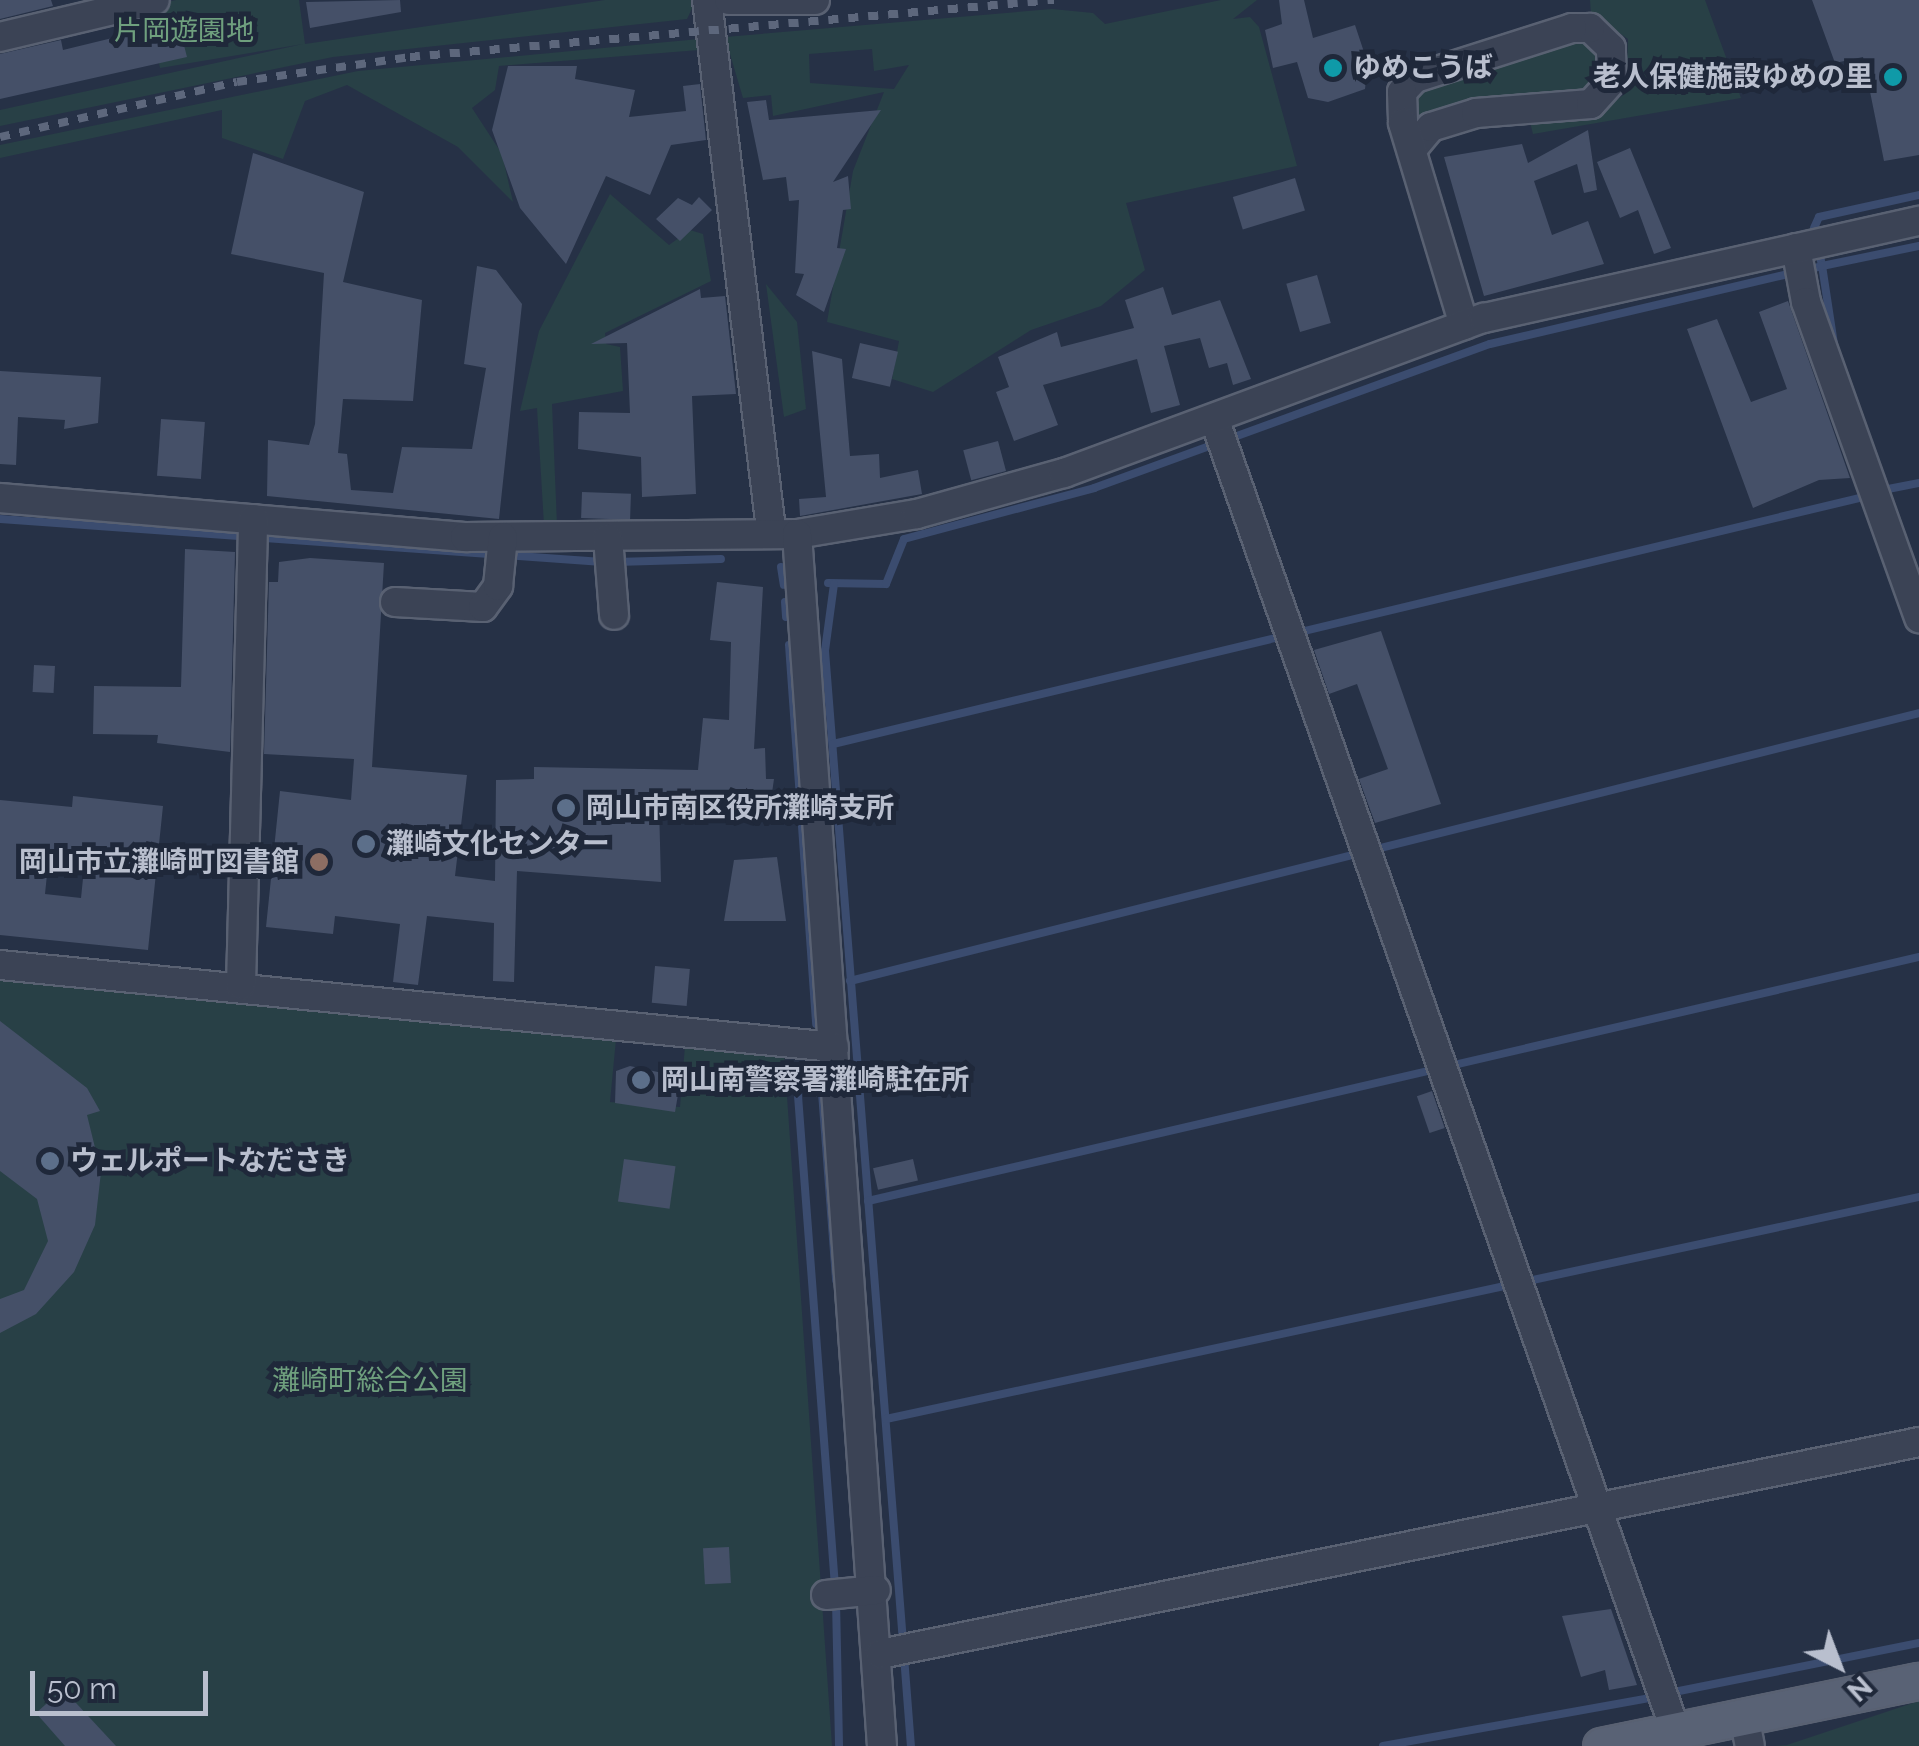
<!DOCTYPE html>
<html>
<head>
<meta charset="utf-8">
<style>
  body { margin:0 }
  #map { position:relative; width:1919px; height:1746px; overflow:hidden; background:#263146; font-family:Raleway,"Noto Sans JP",sans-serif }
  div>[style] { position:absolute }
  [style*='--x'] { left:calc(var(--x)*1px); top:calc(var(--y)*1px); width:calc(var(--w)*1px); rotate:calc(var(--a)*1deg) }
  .green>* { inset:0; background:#284046 }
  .stream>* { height:8px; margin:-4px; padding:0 4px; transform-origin:4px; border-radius:4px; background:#3b4c6f }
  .building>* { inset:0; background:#455068; transform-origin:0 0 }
  .roads { filter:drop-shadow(2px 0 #596172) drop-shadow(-2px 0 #596172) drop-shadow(0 2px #596172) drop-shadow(0 -2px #596172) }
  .minor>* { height:28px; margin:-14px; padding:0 14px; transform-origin:14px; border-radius:14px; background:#3b4355 }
  .major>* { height:35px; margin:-17.5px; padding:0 17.5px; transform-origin:17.5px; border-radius:17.5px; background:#596275 }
  .rail>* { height:8px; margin-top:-4px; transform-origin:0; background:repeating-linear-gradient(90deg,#5d677c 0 10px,transparent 0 20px) }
  .dots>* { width:28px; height:28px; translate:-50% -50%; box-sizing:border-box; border:5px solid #1f283a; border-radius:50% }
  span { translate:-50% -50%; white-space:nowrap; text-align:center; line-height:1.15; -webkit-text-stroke:10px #1f283a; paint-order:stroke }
  .park-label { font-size:28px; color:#6fa07e }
  .poi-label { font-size:28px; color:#b9bfce; font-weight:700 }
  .left { translate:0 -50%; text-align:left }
  .right { translate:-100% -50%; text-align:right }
  .north { position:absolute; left:1789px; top:1616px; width:100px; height:100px; -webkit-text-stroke:8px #1f283a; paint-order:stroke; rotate:138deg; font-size:28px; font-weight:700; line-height:40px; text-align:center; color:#b9bfce }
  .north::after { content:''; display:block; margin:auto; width:35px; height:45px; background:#b9bfce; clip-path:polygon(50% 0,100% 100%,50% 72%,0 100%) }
  .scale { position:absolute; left:30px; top:1671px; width:178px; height:45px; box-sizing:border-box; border:5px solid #b9bfce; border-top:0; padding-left:12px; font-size:30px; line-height:35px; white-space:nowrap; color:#b9bfce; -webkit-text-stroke:8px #1f283a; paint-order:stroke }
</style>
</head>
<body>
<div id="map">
  <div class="green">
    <i style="clip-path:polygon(176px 0,299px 0,305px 44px,605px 0,696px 0,687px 19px,333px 57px,0 126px,0 110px,303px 44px,160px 68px,147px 7px)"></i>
    <i style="clip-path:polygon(evenodd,1221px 0,1257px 0,1233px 19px,1250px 17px,1259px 27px,1297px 166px,1126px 203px,1145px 270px,1101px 306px,1031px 330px,933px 392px,892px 379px,899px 341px,827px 322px,853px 171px,884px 92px,773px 116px,771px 95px,743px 98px,725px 37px,1052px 9px,1093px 13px,1105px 24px,1221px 0,872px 49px,874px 71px,909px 65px,894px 89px,810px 83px,809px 54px,872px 49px)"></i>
    <i style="clip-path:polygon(1590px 0,1705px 0,1741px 98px,1533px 134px,1530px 122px,1590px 120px,1626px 93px,1628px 39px,1591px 13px)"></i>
    <i style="clip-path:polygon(699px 39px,699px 50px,499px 66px,495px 90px,472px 108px,502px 154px,513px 202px,458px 147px,347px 85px,305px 101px,283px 159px,222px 138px,222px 110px,0 158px,0 145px,358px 71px)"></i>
    <i style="clip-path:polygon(1577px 39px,1595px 51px,1598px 76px,1570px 100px,1477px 100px,1414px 129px,1417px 88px)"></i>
    <i style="clip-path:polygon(610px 194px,669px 245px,690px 230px,703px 234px,711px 281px,605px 333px,606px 344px,620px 347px,623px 391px,552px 404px,557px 525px,544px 525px,537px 408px,520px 411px,539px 331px)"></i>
    <i style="clip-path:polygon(766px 284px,797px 322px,806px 409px,784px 417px)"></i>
    <i style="clip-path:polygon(0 977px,616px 1039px,610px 1102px,680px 1107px,685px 1046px,784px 1053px,832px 1746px,0 1746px)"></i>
    <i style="clip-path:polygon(1919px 1701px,1919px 1746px,1775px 1746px,1787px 1745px)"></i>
  </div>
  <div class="stream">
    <i style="--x:1814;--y:228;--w:12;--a:-66"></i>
    <i style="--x:1819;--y:217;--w:102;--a:-12.4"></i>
    <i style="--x:1807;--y:270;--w:16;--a:-15"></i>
    <i style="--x:1822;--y:266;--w:10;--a:-101"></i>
    <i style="--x:1834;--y:344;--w:79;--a:-98.7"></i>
    <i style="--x:1822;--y:266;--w:99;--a:-11.7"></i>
    <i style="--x:1883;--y:490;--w:37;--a:-11"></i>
    <i style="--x:0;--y:519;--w:604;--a:4.09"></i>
    <i style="--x:616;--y:562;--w:105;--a:-1.6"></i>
    <i style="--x:781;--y:567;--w:18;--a:81"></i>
    <i style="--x:828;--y:583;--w:58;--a:1"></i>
    <i style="--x:886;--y:584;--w:48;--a:-68.2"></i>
    <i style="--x:904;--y:539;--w:197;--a:-15"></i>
    <i style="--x:1094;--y:488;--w:421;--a:-20"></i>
    <i style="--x:1490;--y:344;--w:311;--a:-13.2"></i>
    <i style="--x:834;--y:584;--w:68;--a:97.7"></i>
    <i style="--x:825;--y:651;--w:994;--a:85.5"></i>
    <i style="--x:785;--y:602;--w:15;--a:86"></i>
    <i style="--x:789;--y:645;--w:380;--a:85.9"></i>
    <i style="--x:833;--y:744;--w:1055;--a:-13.48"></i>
    <i style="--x:850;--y:981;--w:1102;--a:-14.07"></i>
    <i style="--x:820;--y:1066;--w:215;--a:85.7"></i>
    <i style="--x:796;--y:1069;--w:519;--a:85.69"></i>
    <i style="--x:868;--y:1201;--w:1079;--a:-13.07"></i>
    <i style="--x:886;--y:1419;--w:1057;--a:-12.13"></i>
    <i style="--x:836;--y:1601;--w:145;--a:88.8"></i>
    <i style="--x:904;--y:1656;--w:90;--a:85.6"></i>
    <i style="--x:1669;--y:1693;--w:255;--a:-11.3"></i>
    <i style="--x:1383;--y:1746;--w:276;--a:-10.2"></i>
  </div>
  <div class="building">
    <i style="clip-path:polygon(0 0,51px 0,53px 6px,0 19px)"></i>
    <i style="clip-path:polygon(400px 0,401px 12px,310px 28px,306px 2px)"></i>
    <i style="clip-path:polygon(1279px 0,1304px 0,1313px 38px,1355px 25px,1368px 64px,1365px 89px,1328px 102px,1308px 98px,1297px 62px,1273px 68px,1265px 30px,1282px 24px)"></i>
    <i style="clip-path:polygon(1812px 0,1919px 0,1919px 155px,1884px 161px,1863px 57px,1835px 63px)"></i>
    <i style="clip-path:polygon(178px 22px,187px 57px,0 99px,0 54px,61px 40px,63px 50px)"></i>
    <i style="clip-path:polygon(508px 66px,577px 66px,575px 79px,635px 90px,629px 117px,686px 111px,683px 86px,700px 84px,706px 140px,671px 145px,650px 195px,606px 176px,566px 264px,520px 208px,492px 130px)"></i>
    <i style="clip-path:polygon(766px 100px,769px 120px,881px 110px,833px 182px,848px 176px,851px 209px,843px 210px,837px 248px,846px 249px,824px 312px,796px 295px,804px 274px,795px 273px,799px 200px,789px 201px,786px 177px,763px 180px,747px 102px)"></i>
    <i style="clip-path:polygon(1588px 130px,1597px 190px,1584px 193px,1577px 164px,1534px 181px,1552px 235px,1588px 221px,1604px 264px,1484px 296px,1444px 157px,1522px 144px,1528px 163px)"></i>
    <i style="clip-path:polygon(1630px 148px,1671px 248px,1654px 254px,1638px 210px,1620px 218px,1597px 162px)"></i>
    <i style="clip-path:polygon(253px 153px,364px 192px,343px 282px,422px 300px,413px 401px,343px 399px,338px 453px,347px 454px,351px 490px,393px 493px,402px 447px,472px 449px,486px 368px,464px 364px,477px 266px,496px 270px,522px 304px,499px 519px,267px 496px,268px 440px,309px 445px,315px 424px,324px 273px,231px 254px)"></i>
    <i style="left:1295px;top:178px;width:34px;height:65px;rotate:73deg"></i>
    <i style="clip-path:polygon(699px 197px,712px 210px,680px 241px,656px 219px,678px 198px,692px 205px)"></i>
    <i style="left:1317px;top:275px;width:50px;height:32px;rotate:74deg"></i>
    <i style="clip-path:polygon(1163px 287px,1172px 315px,1220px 300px,1251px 379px,1233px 385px,1227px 363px,1209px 368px,1200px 338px,1164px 346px,1180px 405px,1151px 413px,1137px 359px,1043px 385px,1058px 425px,1014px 441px,996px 392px,1009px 387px,998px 357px,1057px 332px,1061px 347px,1134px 328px,1125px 300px)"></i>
    <i style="clip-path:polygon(700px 289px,701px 298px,725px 296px,736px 394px,692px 396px,696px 494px,642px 497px,641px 457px,578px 449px,579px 412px,630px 413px,627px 343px,591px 344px)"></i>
    <i style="clip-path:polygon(1788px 301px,1850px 478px,1819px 480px,1753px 508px,1687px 329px,1717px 319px,1751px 402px,1787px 389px,1759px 312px)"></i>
    <i style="left:860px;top:343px;width:39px;height:36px;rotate:13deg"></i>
    <i style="clip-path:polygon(812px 351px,842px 359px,850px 456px,879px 454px,880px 478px,918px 470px,922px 494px,800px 516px,799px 499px,826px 497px)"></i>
    <i style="clip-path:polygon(0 371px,101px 377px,98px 423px,64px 429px,65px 420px,18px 417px,16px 465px,0 464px)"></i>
    <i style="left:161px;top:419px;width:44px;height:57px;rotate:4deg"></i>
    <i style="left:998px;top:441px;width:31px;height:36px;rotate:75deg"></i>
    <i style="left:582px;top:492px;width:49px;height:26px;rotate:2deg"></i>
    <i style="clip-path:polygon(185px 549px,235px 552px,230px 752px,157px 743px,158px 735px,93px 734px,94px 686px,181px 687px)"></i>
    <i style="clip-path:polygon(310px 558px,384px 563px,372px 767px,467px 775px,455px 876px,495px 881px,496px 780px,534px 779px,534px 767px,698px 770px,703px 718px,729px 720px,731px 642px,710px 640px,717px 582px,763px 587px,754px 749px,765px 748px,766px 779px,774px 779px,769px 814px,719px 813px,719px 792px,674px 791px,673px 806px,659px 805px,661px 882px,517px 871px,514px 982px,493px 981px,494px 923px,427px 916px,418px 985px,393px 982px,400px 924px,335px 916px,333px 934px,266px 927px,280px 791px,351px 800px,354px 759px,264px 754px,269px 582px,278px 582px,279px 562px)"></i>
    <i style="clip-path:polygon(1381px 631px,1441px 804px,1375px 823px,1359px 779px,1388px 769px,1357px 684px,1329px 694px,1314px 650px)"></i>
    <i style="left:34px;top:665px;width:21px;height:27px;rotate:3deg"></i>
    <i style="clip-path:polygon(evenodd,73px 796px,163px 806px,148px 950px,0 935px,0 800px,72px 807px,73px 796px,49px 855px,85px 859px,81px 898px,45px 894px,49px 855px)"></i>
    <i style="clip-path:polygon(777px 857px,786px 921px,724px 921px,734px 860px)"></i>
    <i style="left:655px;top:966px;width:35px;height:37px;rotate:5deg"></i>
    <i style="clip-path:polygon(0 1021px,87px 1088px,100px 1111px,87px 1115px,101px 1172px,95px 1225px,74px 1272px,36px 1314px,0 1333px,0 1299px,24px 1290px,48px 1241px,37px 1199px,0 1171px)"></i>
    <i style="clip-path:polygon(630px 1066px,681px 1077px,675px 1112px,615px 1103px,616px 1071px)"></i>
    <i style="left:1432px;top:1091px;width:39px;height:16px;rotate:71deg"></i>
    <i style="left:624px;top:1159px;width:52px;height:43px;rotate:8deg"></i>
    <i style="left:913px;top:1159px;width:22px;height:41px;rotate:77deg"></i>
    <i style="left:729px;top:1547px;width:36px;height:26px;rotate:87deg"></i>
    <i style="clip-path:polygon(1611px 1609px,1637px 1685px,1609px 1690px,1605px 1670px,1581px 1677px,1562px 1616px)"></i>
    <i style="clip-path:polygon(63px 1689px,116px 1746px,65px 1746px,36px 1713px)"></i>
  </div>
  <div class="roads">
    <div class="minor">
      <i style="--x:707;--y:0;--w:534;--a:83.11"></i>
      <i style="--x:729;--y:0;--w:86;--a:0"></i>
      <i style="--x:0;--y:37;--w:159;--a:-13.4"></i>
      <i style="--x:1414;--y:147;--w:26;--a:-50"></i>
      <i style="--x:1431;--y:127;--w:47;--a:-17.3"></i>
      <i style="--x:1476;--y:113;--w:115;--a:-4.5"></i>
      <i style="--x:1591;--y:104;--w:31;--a:-48"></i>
      <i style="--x:1612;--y:81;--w:33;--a:-92"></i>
      <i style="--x:1611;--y:48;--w:29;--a:-136"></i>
      <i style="--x:1590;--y:28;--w:18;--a:180"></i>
      <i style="--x:1572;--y:28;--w:165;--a:162.3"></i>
      <i style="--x:1415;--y:78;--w:19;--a:133"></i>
      <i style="--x:1402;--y:92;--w:31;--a:88"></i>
      <i style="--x:1403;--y:123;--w:211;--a:73.2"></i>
      <i style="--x:1796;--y:248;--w:55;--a:79.5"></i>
      <i style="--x:1806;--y:302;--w:336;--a:70.3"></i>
      <i style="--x:1215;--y:421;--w:1390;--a:70.63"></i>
      <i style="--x:0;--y:498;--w:467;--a:4.8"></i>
      <i style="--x:465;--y:537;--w:332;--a:-0.5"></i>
      <i style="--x:797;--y:534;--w:122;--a:-9.5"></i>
      <i style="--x:917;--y:514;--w:153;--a:-15.6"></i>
      <i style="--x:1064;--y:473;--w:448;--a:-20.3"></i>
      <i style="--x:1484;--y:318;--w:446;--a:-12.6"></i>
      <i style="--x:797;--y:534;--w:1215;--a:85.99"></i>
      <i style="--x:608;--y:538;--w:77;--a:85.5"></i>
      <i style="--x:395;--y:602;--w:88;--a:3.3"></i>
      <i style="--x:483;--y:607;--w:26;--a:-54"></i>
      <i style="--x:498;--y:586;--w:49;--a:-84.2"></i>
      <i style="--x:0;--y:965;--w:838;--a:5.62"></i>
      <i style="--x:241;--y:985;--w:466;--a:-88.5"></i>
      <i style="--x:826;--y:1595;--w:50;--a:-5.7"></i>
      <i style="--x:880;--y:1654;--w:1060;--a:-11.53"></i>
      <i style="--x:1745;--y:1721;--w:25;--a:79"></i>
    </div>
    <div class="major">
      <i style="--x:1601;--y:1746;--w:325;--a:-11.6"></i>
    </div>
  </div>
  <div class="rail">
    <i style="--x:0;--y:137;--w:243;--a:-13.1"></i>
    <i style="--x:237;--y:82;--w:175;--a:-8.2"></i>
    <i style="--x:410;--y:57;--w:646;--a:-5.07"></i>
  </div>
  <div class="dots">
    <i style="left:1333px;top:68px;background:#0f9aa8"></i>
    <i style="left:1893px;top:77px;background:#0f9aa8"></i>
    <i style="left:566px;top:808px;background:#5c6f8a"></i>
    <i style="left:366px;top:844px;background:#5c6f8a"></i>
    <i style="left:319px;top:862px;background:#8d6e63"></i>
    <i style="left:641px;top:1080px;background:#5c6f8a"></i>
    <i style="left:50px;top:1161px;background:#5c6f8a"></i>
  </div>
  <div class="park-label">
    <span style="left:184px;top:31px">片岡遊園地</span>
    <span style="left:370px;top:1381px">灘崎町総合公園</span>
  </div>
  <div class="poi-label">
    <span class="left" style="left:1353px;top:68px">ゆめこうば</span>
    <span class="right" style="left:1873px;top:77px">老人保健施設ゆめの里</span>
    <span class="left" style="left:586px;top:808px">岡山市南区役所灘崎支所</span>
    <span class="left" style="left:386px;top:844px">灘崎文化センター</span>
    <span class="right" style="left:299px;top:862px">岡山市立灘崎町図書館</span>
    <span class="left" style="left:661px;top:1080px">岡山南警察署灘崎駐在所</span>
    <span class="left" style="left:70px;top:1161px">ウェルポートなださき</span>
  </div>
  <div class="north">N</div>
  <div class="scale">50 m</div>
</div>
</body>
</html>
